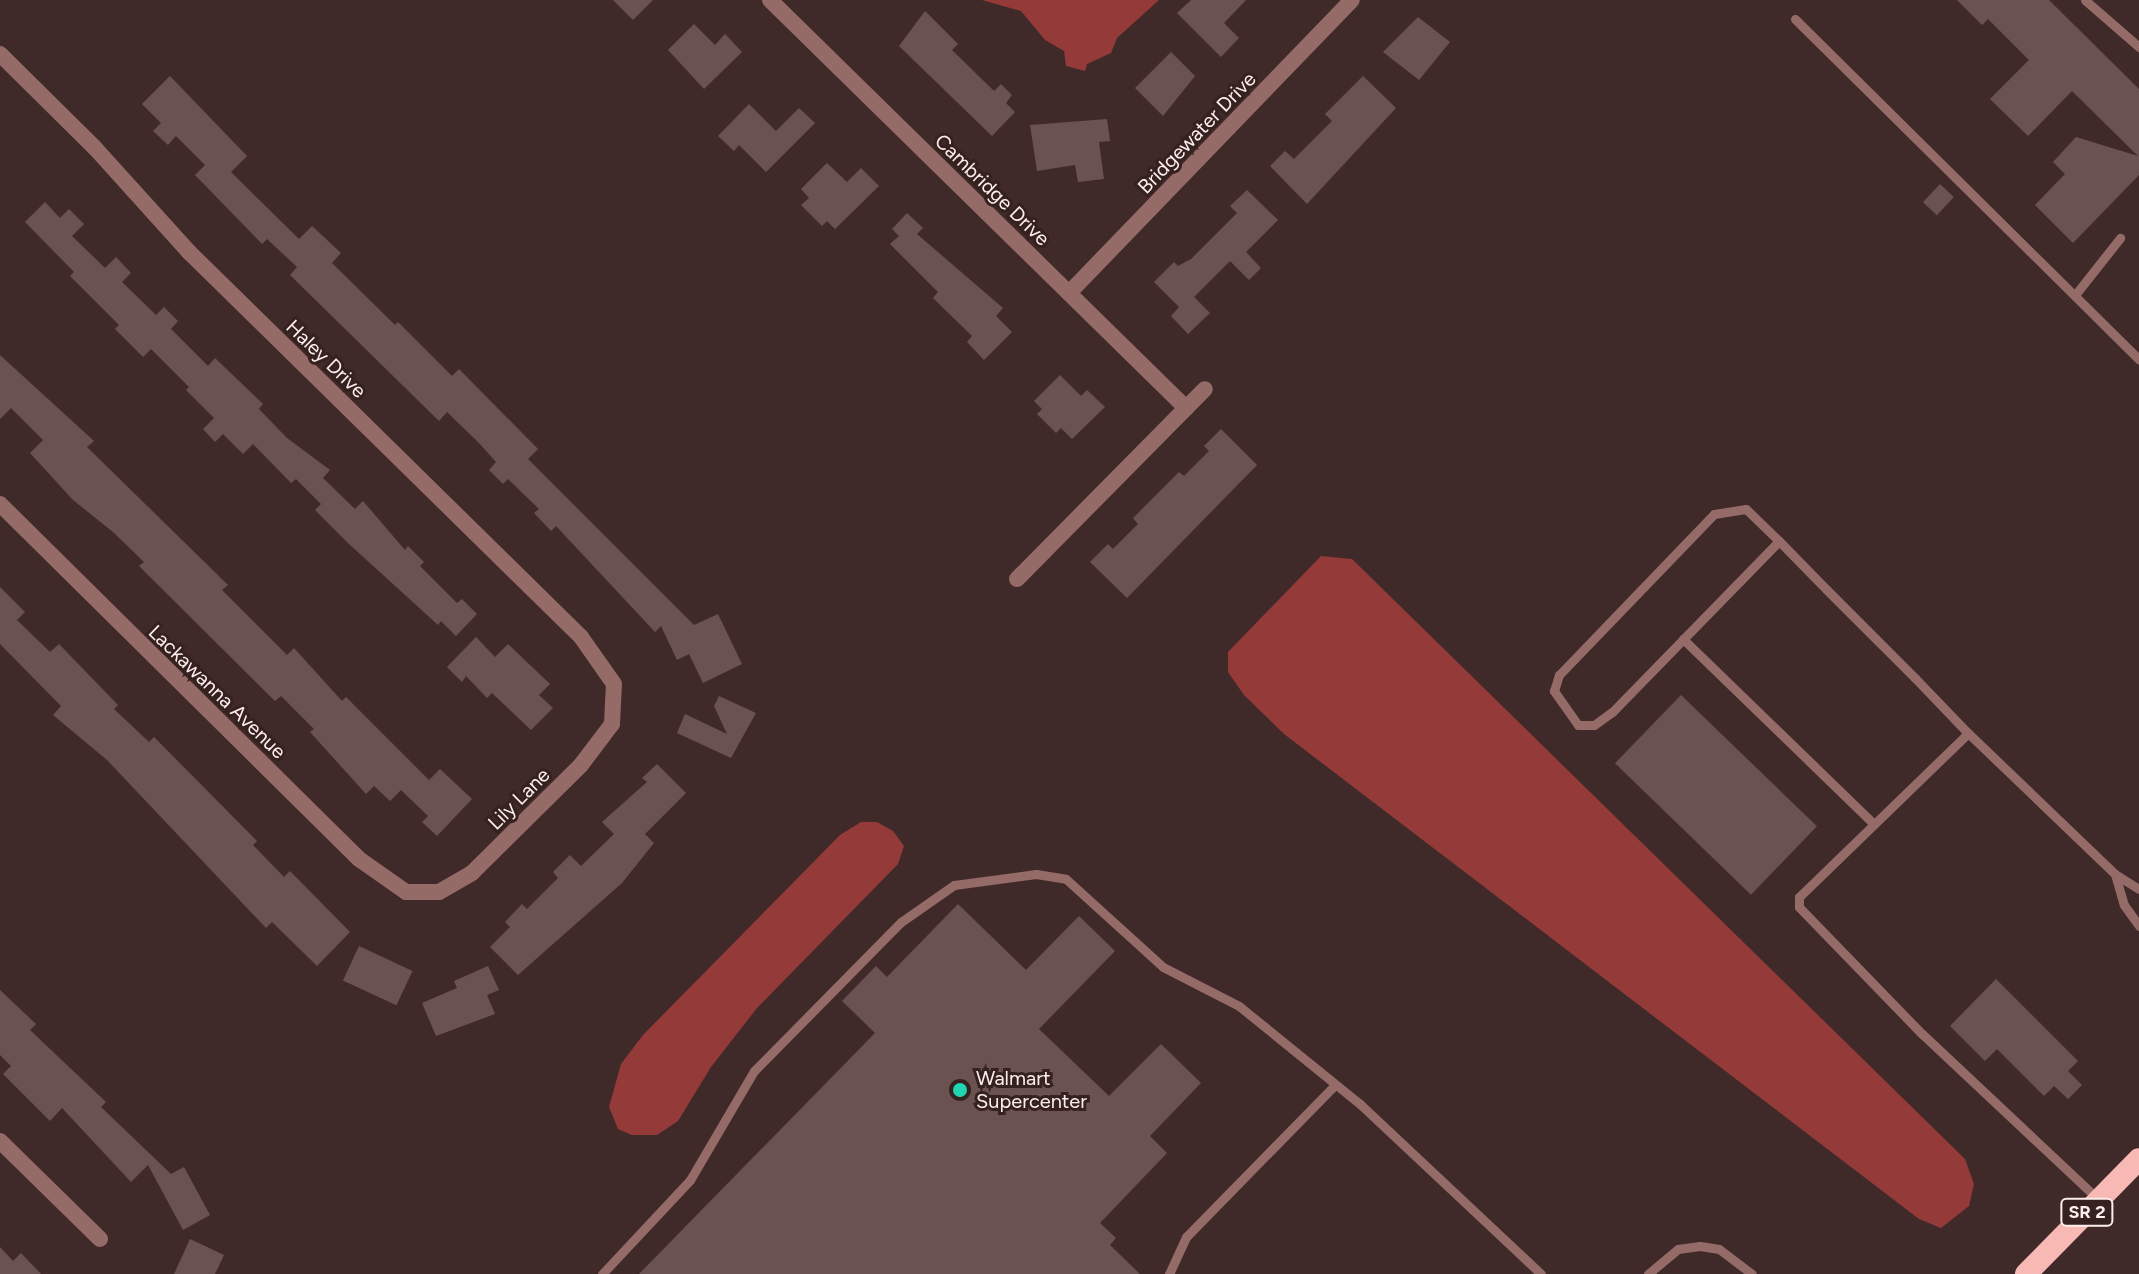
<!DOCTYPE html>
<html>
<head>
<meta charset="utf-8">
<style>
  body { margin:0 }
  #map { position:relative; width:2139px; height:1274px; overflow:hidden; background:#402a29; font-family:Figtree,sans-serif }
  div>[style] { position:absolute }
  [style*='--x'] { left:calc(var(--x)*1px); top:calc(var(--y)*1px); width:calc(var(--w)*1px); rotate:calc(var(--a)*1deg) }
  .water>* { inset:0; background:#943a38 }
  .building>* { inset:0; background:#6a5250; transform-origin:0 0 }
  .service>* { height:9px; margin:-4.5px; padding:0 4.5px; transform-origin:4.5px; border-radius:4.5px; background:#956b68 }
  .minor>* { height:16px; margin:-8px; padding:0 8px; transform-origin:8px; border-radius:8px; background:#956b68 }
  .trunk>* { height:22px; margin:-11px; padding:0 11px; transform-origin:11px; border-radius:11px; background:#f8b8b4 }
  .dots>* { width:22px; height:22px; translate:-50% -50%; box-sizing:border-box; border:4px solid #35211f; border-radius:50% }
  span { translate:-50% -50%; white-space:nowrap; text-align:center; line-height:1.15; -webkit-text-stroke:6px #35211f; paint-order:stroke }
  .shield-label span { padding:2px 6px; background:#35211f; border:2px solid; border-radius:6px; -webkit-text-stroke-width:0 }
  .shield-label { font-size:18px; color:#fdeeed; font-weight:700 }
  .street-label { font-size:20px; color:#fdeeed }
  .poi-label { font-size:20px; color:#fdeeed }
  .left { translate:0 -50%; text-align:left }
</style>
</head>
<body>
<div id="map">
  <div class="water">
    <i style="clip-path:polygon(982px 0,1159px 0,1117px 38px,1111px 53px,1087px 64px,1085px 71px,1066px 66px,1064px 51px,1045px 40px,1021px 11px)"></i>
    <i style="clip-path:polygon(1321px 556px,1352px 559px,1965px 1159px,1974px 1184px,1969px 1206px,1941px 1228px,1919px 1219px,1284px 734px,1244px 695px,1228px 672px,1228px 652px)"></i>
    <i style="clip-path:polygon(861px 822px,877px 822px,893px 831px,904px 846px,898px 864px,757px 1008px,711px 1067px,678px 1121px,657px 1135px,632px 1135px,618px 1129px,609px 1107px,621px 1064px,643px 1035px,840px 835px)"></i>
  </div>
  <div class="building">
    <i style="clip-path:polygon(613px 0,653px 0,633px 20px)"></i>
    <i style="clip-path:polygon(1191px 0,1246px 0,1224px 23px,1239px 38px,1221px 57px,1177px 13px)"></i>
    <i style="clip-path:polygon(1957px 0,2049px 0,2139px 89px,2139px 175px,2073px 243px,2035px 205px,2065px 174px,2053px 162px,2076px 137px,2138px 156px,2072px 91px,2028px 136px,1990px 99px,2029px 60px,1988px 19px,1982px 25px)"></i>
    <i style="clip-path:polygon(925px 11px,958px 44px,952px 50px,994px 91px,1001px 84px,1012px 95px,1006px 103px,1015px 112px,992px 136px,899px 46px)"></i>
    <i style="clip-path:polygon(1418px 17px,1450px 42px,1419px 80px,1383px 52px)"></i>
    <i style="clip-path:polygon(694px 24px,715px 45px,725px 34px,742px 52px,704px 89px,668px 50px)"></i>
    <i style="clip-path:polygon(1171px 52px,1195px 76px,1163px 116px,1135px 88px)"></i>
    <i style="clip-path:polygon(170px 76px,247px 156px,231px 172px,299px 239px,312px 226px,341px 253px,332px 263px,395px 325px,398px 322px,452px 376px,459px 369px,538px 449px,528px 459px,694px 625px,718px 614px,742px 664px,703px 683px,689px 654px,677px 660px,661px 626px,655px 632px,556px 526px,551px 531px,534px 513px,539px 509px,508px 479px,503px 484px,489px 470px,496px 462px,479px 443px,447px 412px,439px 421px,290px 275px,297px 267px,267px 239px,262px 244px,195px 175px,205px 165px,176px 136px,168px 145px,153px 131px,161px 123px,142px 104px)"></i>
    <i style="clip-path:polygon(1363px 76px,1396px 108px,1307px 204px,1270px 166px,1285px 151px,1294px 159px,1332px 121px,1325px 114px)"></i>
    <i style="clip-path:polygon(749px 104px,776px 131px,799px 108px,815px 123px,766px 172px,739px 145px,734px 151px,718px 136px)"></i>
    <i style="clip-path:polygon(1107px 119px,1110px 141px,1099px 142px,1104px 179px,1078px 182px,1075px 165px,1037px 171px,1030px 125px)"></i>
    <i style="clip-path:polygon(827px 163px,847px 182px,861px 168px,879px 186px,835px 229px,827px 221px,822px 226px,801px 205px,809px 198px,801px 189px)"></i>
    <i style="left:1940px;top:184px;width:19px;height:25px;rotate:43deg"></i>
    <i style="clip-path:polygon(1247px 190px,1278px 220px,1246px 252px,1261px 268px,1249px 280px,1230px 261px,1194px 297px,1210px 313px,1188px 334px,1171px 316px,1179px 307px,1154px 282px,1174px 262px,1178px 266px,1191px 259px,1237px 213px,1230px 206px)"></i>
    <i style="clip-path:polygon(45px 202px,60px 218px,69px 209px,84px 224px,72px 236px,105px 268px,116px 257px,131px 273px,122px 282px,156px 315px,164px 307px,178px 321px,171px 329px,208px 366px,215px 358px,263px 404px,259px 409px,287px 438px,330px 470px,323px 478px,355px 509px,363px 501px,405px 550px,408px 546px,424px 562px,420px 566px,457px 603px,462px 599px,477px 614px,456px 636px,441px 621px,438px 625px,349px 544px,315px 510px,321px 504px,296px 479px,291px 483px,253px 444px,243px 454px,223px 434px,215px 442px,203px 429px,214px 418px,186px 390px,189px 387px,151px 349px,143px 357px,115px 329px,119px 325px,70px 276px,74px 272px,25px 222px)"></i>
    <i style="clip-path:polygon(907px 213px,923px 228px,917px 234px,1003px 308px,996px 316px,1012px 332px,984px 360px,967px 342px,972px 336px,933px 298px,938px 292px,890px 244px,899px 236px,892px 229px)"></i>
    <i style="clip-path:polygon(0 355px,94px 441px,87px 447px,228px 585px,222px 590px,287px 655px,294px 648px,342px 701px,346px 697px,429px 780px,440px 769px,472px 799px,437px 836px,422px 822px,428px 816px,401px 790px,390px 801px,374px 786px,366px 794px,310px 732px,314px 729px,281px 696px,275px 701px,139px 566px,144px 562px,113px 532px,73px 500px,30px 453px,43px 440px,11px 408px,0 419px)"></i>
    <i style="clip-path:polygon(1060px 375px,1081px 396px,1087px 390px,1105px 407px,1072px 439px,1061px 428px,1056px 433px,1037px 414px,1042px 409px,1034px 401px)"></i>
    <i style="clip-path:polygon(1221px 429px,1257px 465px,1127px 598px,1090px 562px,1108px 544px,1113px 549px,1138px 524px,1133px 518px,1179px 472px,1184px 476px,1209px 451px,1204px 446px)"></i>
    <i style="clip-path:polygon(0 587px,25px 612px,17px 620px,50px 652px,59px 644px,118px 705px,114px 709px,149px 742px,154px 737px,257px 841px,253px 845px,284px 877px,290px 871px,350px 932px,317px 966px,272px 922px,266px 928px,107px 760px,53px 715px,61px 706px,0 644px)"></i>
    <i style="clip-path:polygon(476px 637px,495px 657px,508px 644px,550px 684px,539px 695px,553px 708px,531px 730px,492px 693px,487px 698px,466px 676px,462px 682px,447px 667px)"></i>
    <i style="left:1681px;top:695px;width:189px;height:95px;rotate:44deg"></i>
    <i style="clip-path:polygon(719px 696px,756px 713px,731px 758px,677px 733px,685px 714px,727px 734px,714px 706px)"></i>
    <i style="clip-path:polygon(657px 764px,686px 793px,645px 834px,654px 843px,622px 883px,518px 975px,490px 947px,510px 927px,505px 922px,522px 904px,527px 909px,558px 878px,553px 872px,570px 855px,581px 866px,614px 834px,602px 822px,647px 782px,642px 778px)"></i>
    <i style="clip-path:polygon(958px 904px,1026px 970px,1079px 916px,1115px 951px,1039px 1029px,1109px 1096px,1161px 1044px,1201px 1083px,1150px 1136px,1167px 1153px,1100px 1223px,1116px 1238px,1110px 1245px,1140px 1274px,639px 1274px,875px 1033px,842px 1001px,876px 966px,887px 977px)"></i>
    <i style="left:359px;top:946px;width:59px;height:38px;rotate:25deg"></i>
    <i style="clip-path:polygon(488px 966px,499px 990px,487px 995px,495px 1014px,436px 1036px,422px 1003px,457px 988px,454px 981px)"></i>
    <i style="clip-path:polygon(1996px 979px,2078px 1061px,2068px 1071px,2082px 1085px,2068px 1099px,2054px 1086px,2044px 1096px,1997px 1049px,1985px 1061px,1950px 1026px)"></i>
    <i style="clip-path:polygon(0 990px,36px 1024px,30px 1030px,106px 1102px,101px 1107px,171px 1174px,184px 1167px,210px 1215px,183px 1230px,148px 1165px,131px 1182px,62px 1108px,50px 1121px,3px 1074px,11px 1066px,0 1055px)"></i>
    <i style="clip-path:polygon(190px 1239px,224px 1255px,215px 1274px,174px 1274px)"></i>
    <i style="clip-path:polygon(0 1247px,13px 1261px,21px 1253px,41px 1274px,0 1274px)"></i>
  </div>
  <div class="service">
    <i style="--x:2085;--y:0;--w:72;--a:41"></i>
    <i style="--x:1795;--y:19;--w:484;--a:44.7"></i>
    <i style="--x:2075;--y:295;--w:73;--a:-51.7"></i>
    <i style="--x:1779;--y:541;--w:239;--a:134.3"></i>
    <i style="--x:1612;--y:712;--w:22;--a:144"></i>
    <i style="--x:1594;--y:725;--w:16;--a:180"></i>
    <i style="--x:1578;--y:725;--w:42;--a:-125.2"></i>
    <i style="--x:1554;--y:691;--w:17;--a:-73"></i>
    <i style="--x:1559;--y:675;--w:223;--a:-46.1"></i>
    <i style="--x:1714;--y:514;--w:32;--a:-9"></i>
    <i style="--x:1746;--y:509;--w:46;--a:44.1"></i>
    <i style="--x:1779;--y:541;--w:67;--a:45.6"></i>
    <i style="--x:1826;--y:589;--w:126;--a:45"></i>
    <i style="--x:1915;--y:678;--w:76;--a:46.1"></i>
    <i style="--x:1683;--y:639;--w:264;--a:44.1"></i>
    <i style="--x:2115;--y:874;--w:32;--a:74"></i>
    <i style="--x:2124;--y:905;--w:26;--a:54"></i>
    <i style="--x:2099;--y:1200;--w:243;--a:-136.8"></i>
    <i style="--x:1922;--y:1034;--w:177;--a:-134.1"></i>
    <i style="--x:1799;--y:907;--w:10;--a:-90"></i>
    <i style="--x:1799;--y:897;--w:235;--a:-44.1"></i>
    <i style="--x:1968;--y:733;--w:204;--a:43.8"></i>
    <i style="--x:2115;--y:874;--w:28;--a:32"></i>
    <i style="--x:602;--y:1274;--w:129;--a:-46.9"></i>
    <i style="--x:690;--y:1180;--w:126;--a:-59.6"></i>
    <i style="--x:754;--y:1071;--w:209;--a:-45.4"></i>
    <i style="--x:901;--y:922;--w:65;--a:-34.9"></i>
    <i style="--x:954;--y:885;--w:83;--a:-7.6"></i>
    <i style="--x:1036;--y:874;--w:30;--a:9"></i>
    <i style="--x:1066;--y:879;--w:131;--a:42.2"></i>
    <i style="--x:1163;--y:967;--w:85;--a:27.2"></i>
    <i style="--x:1239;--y:1006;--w:156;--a:39"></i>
    <i style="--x:1360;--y:1104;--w:248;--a:43.2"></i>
    <i style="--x:1169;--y:1274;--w:41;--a:-65.3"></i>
    <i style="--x:1186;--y:1237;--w:213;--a:-45.6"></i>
    <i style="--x:1648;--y:1274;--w:39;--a:-40"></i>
    <i style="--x:1678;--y:1249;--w:22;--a:-8"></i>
    <i style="--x:1700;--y:1246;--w:19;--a:9"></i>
    <i style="--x:1719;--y:1249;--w:41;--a:37.1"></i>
  </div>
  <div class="minor">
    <i style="--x:770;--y:0;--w:583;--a:44.44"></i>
    <i style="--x:0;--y:54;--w:134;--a:44.7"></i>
    <i style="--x:95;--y:148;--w:140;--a:47.9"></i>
    <i style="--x:189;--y:252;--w:549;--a:44.48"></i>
    <i style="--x:581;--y:637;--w:57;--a:54.9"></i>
    <i style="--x:614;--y:684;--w:40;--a:92.9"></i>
    <i style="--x:612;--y:724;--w:51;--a:127.1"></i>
    <i style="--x:581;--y:765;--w:153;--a:135.3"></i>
    <i style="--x:472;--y:873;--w:38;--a:150"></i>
    <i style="--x:439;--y:892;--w:33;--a:180"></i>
    <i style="--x:406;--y:892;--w:57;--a:-144.9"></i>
    <i style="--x:359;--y:859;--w:505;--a:-135.32"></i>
    <i style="--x:1069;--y:293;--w:407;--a:-46"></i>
    <i style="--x:1017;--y:579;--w:267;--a:-45.3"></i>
    <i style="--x:0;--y:1141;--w:140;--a:44.4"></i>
  </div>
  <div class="trunk">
    <i style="--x:2026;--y:1274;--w:161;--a:-45.5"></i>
  </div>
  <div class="dots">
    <i style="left:960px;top:1090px;background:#20d5b0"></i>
  </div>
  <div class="shield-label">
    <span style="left:2087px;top:1212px">SR 2</span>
  </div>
  <div class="street-label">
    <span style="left:1197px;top:133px;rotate:-46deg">Bridgewater Drive</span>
    <span style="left:992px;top:190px;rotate:44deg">Cambridge Drive</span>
    <span style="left:326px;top:359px;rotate:44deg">Haley Drive</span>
    <span style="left:217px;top:692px;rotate:44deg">Lackawanna Avenue</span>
    <span style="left:519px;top:799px;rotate:-45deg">Lily Lane</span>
  </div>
  <div class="poi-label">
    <span class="left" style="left:976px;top:1090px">Walmart<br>Supercenter</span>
  </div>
</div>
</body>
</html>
